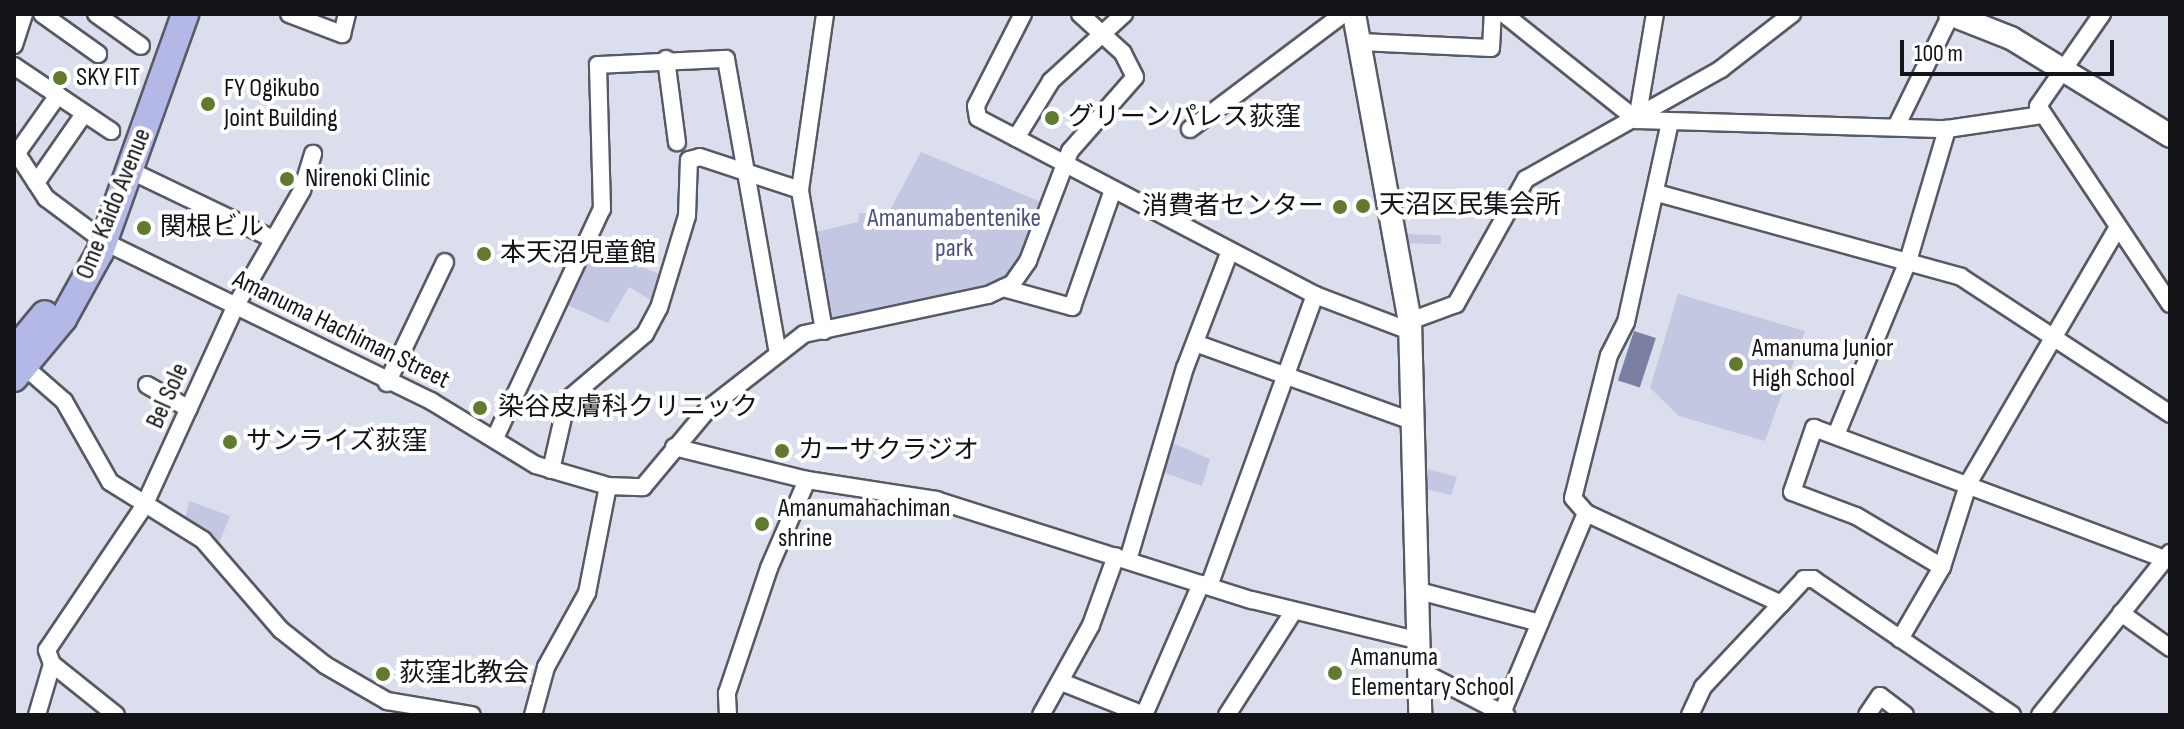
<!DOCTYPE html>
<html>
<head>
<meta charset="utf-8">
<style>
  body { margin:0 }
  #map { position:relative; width:2184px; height:729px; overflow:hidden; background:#dbdeec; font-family:"Sofia Sans Condensed","Noto Sans JP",sans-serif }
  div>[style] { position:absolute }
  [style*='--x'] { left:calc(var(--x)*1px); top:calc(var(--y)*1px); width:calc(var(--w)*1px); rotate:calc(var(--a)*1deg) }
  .green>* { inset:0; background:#c3c7e2; transform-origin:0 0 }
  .water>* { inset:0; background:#7a7fa3; transform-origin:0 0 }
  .roads { filter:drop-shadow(2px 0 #575965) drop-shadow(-2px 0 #575965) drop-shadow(0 2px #575965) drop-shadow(0 -2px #575965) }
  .street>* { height:16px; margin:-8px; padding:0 8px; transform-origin:8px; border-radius:8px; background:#fff }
  .secondary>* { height:22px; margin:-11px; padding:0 11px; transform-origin:11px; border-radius:11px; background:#fff }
  .primary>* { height:26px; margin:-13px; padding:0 13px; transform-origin:13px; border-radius:13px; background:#b4b8e7 }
  .dots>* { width:22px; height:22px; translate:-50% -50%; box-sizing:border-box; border:4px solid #fff; border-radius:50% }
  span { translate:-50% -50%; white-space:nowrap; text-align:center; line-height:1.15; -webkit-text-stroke:8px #fff; paint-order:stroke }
  .poi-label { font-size:26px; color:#131318 }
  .left { translate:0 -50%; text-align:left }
  .right { translate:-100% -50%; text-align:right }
  .street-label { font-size:26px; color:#131318 }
  .park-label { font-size:26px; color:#4d5285 }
  .frame { position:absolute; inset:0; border:16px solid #131318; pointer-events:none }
  .scale { position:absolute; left:1900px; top:40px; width:214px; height:36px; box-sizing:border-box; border:4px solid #131318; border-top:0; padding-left:10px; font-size:24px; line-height:28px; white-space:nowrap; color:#131318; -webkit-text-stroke:6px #fff; paint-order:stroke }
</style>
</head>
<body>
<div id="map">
  <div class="green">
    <i style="clip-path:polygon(921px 152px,1046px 204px,1018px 266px,1002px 284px,829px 323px,811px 233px,858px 222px,859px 213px,888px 214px)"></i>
    <i style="left:1405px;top:234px;width:36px;height:9px;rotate:2deg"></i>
    <i style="clip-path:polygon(596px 248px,659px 274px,652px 301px,629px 287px,608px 323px,565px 304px)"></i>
    <i style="clip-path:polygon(1678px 294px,1805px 331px,1765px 441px,1679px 416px,1650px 388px)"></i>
    <i style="clip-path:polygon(1170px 442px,1210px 459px,1202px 486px,1162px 472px)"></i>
    <i style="clip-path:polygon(1424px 468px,1457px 477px,1451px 495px,1426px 489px)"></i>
    <i style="clip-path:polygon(189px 501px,230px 516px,219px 543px,185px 518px)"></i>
  </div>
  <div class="water">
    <i style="left:1634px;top:331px;width:23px;height:52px;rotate:18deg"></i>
  </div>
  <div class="roads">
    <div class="street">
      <i style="--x:42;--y:14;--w:69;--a:35.5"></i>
      <i style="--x:96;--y:14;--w:55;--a:35.4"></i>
      <i style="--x:289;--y:14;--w:57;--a:20.7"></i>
      <i style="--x:342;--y:34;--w:21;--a:-76"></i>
      <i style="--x:1023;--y:14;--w:103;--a:117.1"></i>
      <i style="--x:976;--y:106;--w:12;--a:81"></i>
      <i style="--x:978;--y:118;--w:381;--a:27.7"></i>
      <i style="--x:1315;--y:295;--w:102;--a:20.8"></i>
      <i style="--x:1504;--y:14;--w:170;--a:38.6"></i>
      <i style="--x:1637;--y:120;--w:310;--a:1.7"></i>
      <i style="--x:1947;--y:129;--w:96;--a:-8.4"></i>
      <i style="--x:2102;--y:14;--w:112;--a:124.8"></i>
      <i style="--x:2038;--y:106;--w:238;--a:56.3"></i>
      <i style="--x:1360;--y:42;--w:131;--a:2.6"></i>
      <i style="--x:1491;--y:48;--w:34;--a:-87"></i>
      <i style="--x:14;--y:45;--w:33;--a:-72"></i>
      <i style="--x:666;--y:59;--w:84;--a:82.5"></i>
      <i style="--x:14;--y:66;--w:117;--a:33.8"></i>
      <i style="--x:1637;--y:120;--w:108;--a:-80.4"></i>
      <i style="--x:1670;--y:122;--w:205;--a:102.4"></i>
      <i style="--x:1626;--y:322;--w:37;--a:117"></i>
      <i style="--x:1609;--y:355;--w:147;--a:104.1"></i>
      <i style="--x:1573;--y:498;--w:20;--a:49"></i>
      <i style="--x:1586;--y:513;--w:215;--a:25"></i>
      <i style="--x:1781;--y:604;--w:34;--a:-47"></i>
      <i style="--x:1804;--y:579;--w:9;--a:0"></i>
      <i style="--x:1813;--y:579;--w:241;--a:34.3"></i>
      <i style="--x:1896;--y:127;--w:126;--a:-64"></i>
      <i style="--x:1190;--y:129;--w:191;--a:-36.9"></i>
      <i style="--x:1016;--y:138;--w:67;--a:-58.4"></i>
      <i style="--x:1051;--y:81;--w:99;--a:-42.5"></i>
      <i style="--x:14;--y:149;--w:59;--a:56.9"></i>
      <i style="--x:46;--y:198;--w:74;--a:36.7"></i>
      <i style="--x:105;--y:242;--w:363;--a:26"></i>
      <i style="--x:431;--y:401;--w:123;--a:31.4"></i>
      <i style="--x:536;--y:465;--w:75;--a:16.3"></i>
      <i style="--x:608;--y:486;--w:35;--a:2"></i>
      <i style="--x:643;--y:487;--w:103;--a:-50.1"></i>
      <i style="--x:709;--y:408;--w:120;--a:-37.9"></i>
      <i style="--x:804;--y:334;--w:188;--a:-12"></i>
      <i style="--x:988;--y:295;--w:26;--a:-25"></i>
      <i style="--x:1012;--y:284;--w:28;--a:-55"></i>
      <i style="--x:1028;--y:261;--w:118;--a:-69.1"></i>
      <i style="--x:1070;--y:151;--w:98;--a:-48.7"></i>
      <i style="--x:1135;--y:77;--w:27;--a:-117"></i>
      <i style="--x:1123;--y:53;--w:58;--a:-137.8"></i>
      <i style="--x:17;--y:153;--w:71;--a:-54.7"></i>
      <i style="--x:131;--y:171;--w:157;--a:25.6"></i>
      <i style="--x:36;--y:183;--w:84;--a:-55.2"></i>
      <i style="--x:1657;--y:193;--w:315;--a:15.4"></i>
      <i style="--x:1961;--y:277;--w:250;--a:33.2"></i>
      <i style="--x:1003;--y:288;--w:72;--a:15.4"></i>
      <i style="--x:1072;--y:307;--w:124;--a:-70.7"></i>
      <i style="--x:1410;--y:321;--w:49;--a:-20.3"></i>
      <i style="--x:1456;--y:304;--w:143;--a:-60.8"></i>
      <i style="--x:1526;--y:179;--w:224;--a:-29.4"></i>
      <i style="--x:1721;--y:69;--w:90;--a:-37.8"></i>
      <i style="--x:824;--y:331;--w:143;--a:-99.7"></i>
      <i style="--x:800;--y:190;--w:178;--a:-81.9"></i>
      <i style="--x:1195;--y:343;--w:234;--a:19.8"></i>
      <i style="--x:25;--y:367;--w:52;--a:41.1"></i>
      <i style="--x:64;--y:401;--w:93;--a:60.4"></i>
      <i style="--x:110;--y:482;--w:110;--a:31.9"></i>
      <i style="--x:203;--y:540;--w:119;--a:49.1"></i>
      <i style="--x:281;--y:630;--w:56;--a:38.5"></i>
      <i style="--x:325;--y:665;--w:72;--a:30.1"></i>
      <i style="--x:387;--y:701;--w:86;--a:9.4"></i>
      <i style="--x:387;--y:383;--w:134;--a:-64.4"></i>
      <i style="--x:147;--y:385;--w:48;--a:29.7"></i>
      <i style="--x:1836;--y:435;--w:188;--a:-67.5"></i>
      <i style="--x:1908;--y:261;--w:138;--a:-73.5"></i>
      <i style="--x:495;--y:438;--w:253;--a:-65"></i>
      <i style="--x:602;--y:209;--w:144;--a:-91.6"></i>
      <i style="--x:598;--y:65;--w:128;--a:-2.7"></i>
      <i style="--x:726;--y:59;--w:294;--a:80"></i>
      <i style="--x:674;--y:447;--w:137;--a:13.9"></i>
      <i style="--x:807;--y:480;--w:131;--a:8.8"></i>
      <i style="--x:936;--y:500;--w:331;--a:17.6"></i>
      <i style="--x:1252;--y:600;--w:173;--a:13.7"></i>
      <i style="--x:551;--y:470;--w:72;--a:-77.1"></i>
      <i style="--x:567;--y:400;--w:102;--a:-40.2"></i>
      <i style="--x:645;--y:334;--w:30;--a:-62"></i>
      <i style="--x:659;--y:308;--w:96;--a:-73.1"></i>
      <i style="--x:687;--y:216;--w:56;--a:-88"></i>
      <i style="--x:689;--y:160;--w:11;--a:-15"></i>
      <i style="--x:700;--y:157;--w:105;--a:18.3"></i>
      <i style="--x:1128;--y:560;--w:200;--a:-73.5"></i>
      <i style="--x:1185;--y:368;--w:125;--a:-69"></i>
      <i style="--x:1942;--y:567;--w:100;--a:-149.3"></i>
      <i style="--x:1856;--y:516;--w:68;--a:-159.4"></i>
      <i style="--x:1792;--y:492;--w:68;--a:-71"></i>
      <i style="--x:1814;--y:428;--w:375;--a:20.5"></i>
      <i style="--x:1209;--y:586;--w:310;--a:-70"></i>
      <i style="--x:1419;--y:591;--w:125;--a:14.8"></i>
      <i style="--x:2121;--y:613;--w:60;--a:35.5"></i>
      <i style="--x:1900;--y:639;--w:83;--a:-59.7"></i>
      <i style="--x:1942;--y:567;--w:89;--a:-72.4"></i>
      <i style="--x:1969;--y:482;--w:293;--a:-59.7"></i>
      <i style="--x:1421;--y:671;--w:96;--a:27.4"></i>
      <i style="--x:1064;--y:683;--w:86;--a:21.8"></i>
      <i style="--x:1144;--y:715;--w:143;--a:-66.5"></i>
      <i style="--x:1502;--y:713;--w:217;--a:-67.2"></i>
      <i style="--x:37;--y:715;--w:53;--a:-73.6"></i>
      <i style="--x:116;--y:715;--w:82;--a:-141.4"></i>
      <i style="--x:52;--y:664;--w:15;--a:-110"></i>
      <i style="--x:47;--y:650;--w:174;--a:-56"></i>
      <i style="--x:144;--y:506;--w:221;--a:-65.4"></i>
      <i style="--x:236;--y:305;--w:133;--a:-60.1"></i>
      <i style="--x:302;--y:190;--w:38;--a:-73"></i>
      <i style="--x:533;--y:715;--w:50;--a:-74.8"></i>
      <i style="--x:546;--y:667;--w:85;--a:-61"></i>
      <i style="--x:587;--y:593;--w:109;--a:-78.9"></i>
      <i style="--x:728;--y:715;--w:22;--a:-93"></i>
      <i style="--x:727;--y:693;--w:132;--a:-71.4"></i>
      <i style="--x:769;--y:568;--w:96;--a:-66.6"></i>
      <i style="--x:1041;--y:715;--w:103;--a:-60.9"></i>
      <i style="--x:1091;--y:625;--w:73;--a:-70.1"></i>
      <i style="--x:1227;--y:715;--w:122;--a:-57.3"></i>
      <i style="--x:1690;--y:715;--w:31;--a:-65"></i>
      <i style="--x:1703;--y:687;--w:114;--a:-46.8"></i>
      <i style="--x:1867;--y:715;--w:23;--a:-56"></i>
      <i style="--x:1880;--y:696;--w:31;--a:37"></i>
      <i style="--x:2040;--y:715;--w:208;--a:-51.3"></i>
    </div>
    <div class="secondary">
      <i style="--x:1354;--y:14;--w:312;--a:79.7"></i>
      <i style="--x:1410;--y:321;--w:394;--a:88.5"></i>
      <i style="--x:1950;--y:14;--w:66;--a:21.5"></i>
      <i style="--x:2011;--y:38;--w:187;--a:31.6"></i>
    </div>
    <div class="primary">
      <i style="--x:14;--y:351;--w:48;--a:-50"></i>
      <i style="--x:14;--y:378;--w:77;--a:-50.3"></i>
      <i style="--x:63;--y:319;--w:77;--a:-61.1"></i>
      <i style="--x:100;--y:252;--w:253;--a:-70.3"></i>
    </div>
  </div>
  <div class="dots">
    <i style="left:60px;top:78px;background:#607b2e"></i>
    <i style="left:208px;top:104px;background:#607b2e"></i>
    <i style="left:1052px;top:118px;background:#607b2e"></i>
    <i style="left:287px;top:179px;background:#607b2e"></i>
    <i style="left:1363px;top:206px;background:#607b2e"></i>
    <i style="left:1340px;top:207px;background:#607b2e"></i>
    <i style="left:144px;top:228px;background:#607b2e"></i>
    <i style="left:484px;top:254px;background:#607b2e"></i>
    <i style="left:1736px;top:364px;background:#607b2e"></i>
    <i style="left:480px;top:408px;background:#607b2e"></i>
    <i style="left:230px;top:442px;background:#607b2e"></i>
    <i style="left:782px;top:451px;background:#607b2e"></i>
    <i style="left:762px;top:524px;background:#607b2e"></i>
    <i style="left:1335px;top:673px;background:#607b2e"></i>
    <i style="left:383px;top:674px;background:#607b2e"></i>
  </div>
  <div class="poi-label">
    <span class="left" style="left:76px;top:78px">SKY FIT</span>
    <span class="left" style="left:224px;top:104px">FY Ogikubo<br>Joint Building</span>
    <span class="left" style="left:1068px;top:118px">グリーンパレス荻窪</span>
    <span class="left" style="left:305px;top:179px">Nirenoki Clinic</span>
    <span class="left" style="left:1379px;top:206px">天沼区民集会所</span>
    <span class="right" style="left:1324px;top:207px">消費者センター</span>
    <span class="left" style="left:160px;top:228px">関根ビル</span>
    <span class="left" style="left:500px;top:254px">本天沼児童館</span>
    <span class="left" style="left:1752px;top:364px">Amanuma Junior<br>High School</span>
    <span class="left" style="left:498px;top:408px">染谷皮膚科クリニック</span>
    <span class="left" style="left:246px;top:442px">サンライズ荻窪</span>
    <span class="left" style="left:798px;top:451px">カーサクラジオ</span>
    <span class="left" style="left:778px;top:524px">Amanumahachiman<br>shrine</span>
    <span class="left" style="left:1351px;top:673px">Amanuma<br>Elementary School</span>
    <span class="left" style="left:399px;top:674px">荻窪北教会</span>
  </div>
  <div class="street-label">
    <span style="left:114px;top:204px;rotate:-68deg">Ome Kaido Avenue</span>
    <span style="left:341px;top:330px;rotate:26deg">Amanuma Hachiman Street</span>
    <span style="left:168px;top:396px;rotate:-66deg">Bel Sole</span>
  </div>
  <div class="park-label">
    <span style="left:954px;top:234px">Amanumabentenike<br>park</span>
  </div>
  <div class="frame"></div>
  <div class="scale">100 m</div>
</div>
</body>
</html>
